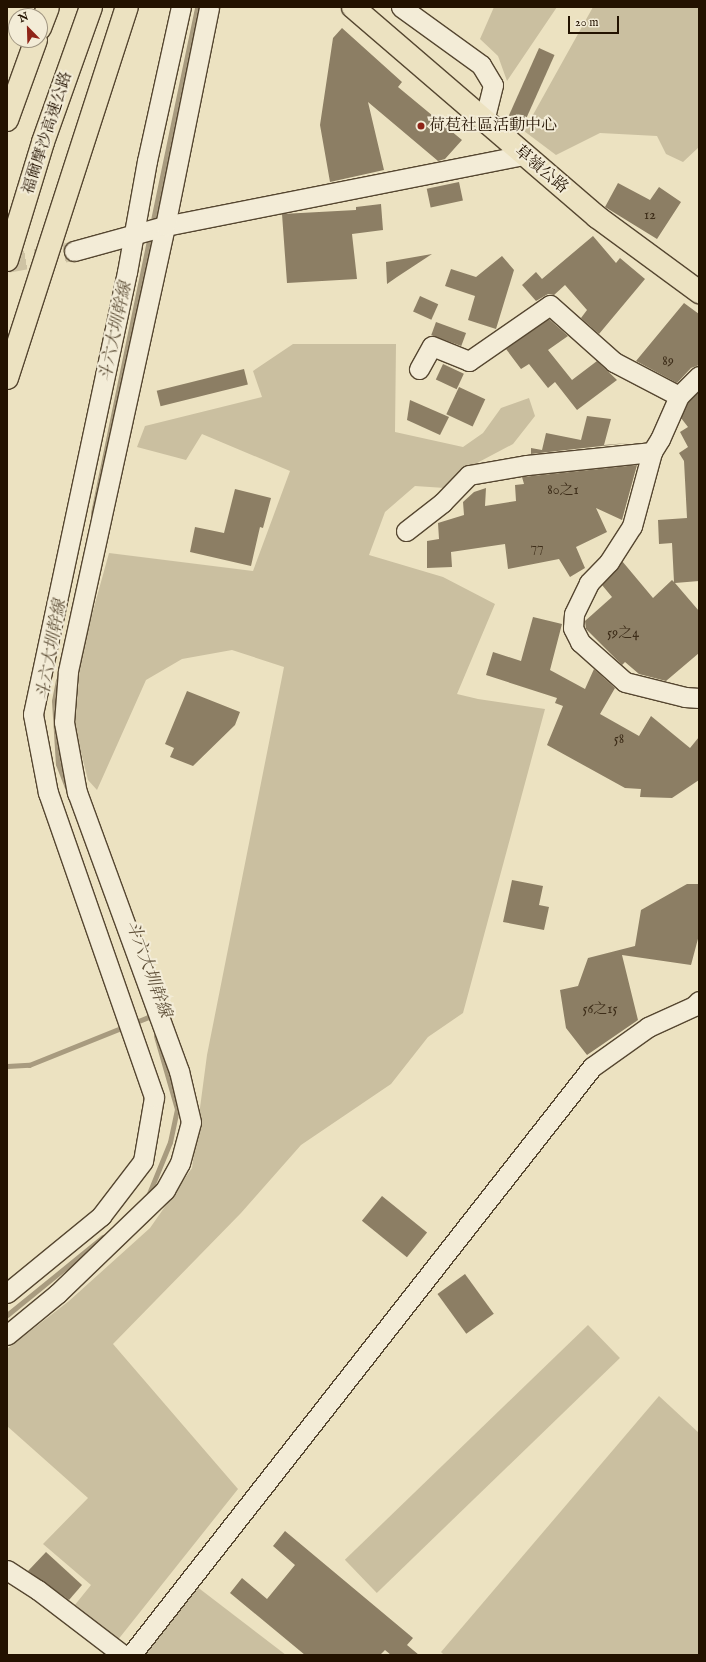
<!DOCTYPE html>
<html>
<head>
<meta charset="utf-8">
<style>
  body { margin:0 }
  #map { position:relative; width:706px; height:1662px; overflow:hidden; background:#ece2c1; font-family:"IM FELL English","Noto Serif TC",serif }
  div>[style] { position:absolute }
  [style*='--x'] { left:calc(var(--x)*1px); top:calc(var(--y)*1px); width:calc(var(--w)*1px); rotate:calc(var(--a)*1deg) }
  .green>* { inset:0; background:#cabfa0; transform-origin:0 0 }
  .stream>* { height:5px; margin:-2.5px; padding:0 2.5px; transform-origin:2.5px; border-radius:2.5px; background:#a89b7f }
  .building>* { inset:0; background:#8c7e64; transform-origin:0 0 }
  .minor-tunnel>* { height:19px; margin-top:-9.5px; transform-origin:0; background:repeating-linear-gradient(90deg,#cec3a4 0 19px,transparent 0 29px) }
  .roads { filter:drop-shadow(1px 0 #554630) drop-shadow(-1px 0 #554630) drop-shadow(0 1px #554630) drop-shadow(0 -1px #554630) }
  .minor>* { height:19px; margin:-9.5px; padding:0 9.5px; transform-origin:9.5px; border-radius:9.5px; background:#f3ecd7 }
  .major>* { height:22px; margin:-11px; padding:0 11px; transform-origin:11px; border-radius:11px; background:#ece2c1 }
  .highway>* { height:22px; margin:-11px; padding:0 11px; transform-origin:11px; border-radius:11px; background:#ece2c1 }
  .dots>* { width:11px; height:11px; translate:-50% -50%; box-sizing:border-box; border:2px solid #f3ecd7; border-radius:50% }
  span { translate:-50% -50%; white-space:nowrap; text-align:center; line-height:1.15; -webkit-text-stroke:4px #f3ecd7; paint-order:stroke }
  .number-label { font-size:14px; color:#3d2d19 }
  .number-label span { -webkit-text-stroke-width:0 }
  .poi-label { font-size:16px; color:#231200 }
  .left { translate:0 -50%; text-align:left }
  .street-label { font-size:16px; color:#231200 }
  .water-label { font-size:17px; color:#5f5039; font-style:italic }
  .frame { position:absolute; inset:0; border:8px solid #231200; pointer-events:none }
  .north { position:absolute; left:8px; top:8px; width:40px; height:40px; box-sizing:border-box; background:#f3ecd7; border:1px solid #a09581; border-radius:50%; rotate:337deg; font-size:11px; font-weight:700; line-height:16px; text-align:center; color:#231200 }
  .north::after { content:''; display:block; margin:auto; width:14px; height:18px; background:#8f2418; clip-path:polygon(50% 0,100% 100%,50% 72%,0 100%) }
  .scale { position:absolute; left:568px; top:16px; width:51px; height:18px; box-sizing:border-box; border:2px solid #231200; border-top:0; padding-left:5px; font-size:12px; line-height:14px; white-space:nowrap; color:#231200; -webkit-text-stroke:3px #f3ecd7; paint-order:stroke }
</style>
</head>
<body>
<div id="map">
  <div class="green">
    <i style="clip-path:polygon(494px 7px,557px 7px,507px 81px,498px 56px,480px 39px)"></i>
    <i style="clip-path:polygon(593px 7px,699px 7px,699px 147px,683px 162px,666px 154px,657px 136px,600px 133px,556px 155px,524px 131px)"></i>
    <i style="clip-path:polygon(293px 344px,396px 344px,395px 432px,463px 447px,483px 433px,501px 408px,529px 398px,535px 416px,513px 444px,477px 463px,445px 488px,415px 486px,385px 512px,369px 555px,443px 577px,495px 604px,457px 694px,478px 699px,545px 709px,463px 1013px,428px 1037px,391px 1084px,301px 1145px,241px 1213px,113px 1344px,238px 1489px,117px 1641px,74px 1606px,91px 1585px,43px 1544px,88px 1498px,7px 1426px,7px 1349px,69px 1301px,150px 1228px,192px 1168px,207px 1055px,284px 667px,232px 650px,182px 659px,146px 680px,97px 790px,88px 780px,68px 701px,109px 553px,253px 571px,290px 471px,202px 434px,186px 460px,137px 447px,145px 426px,262px 397px,253px 371px)"></i>
    <i style="left:588px;top:1325px;width:46px;height:338px;rotate:46deg"></i>
    <i style="clip-path:polygon(659px 1396px,699px 1433px,699px 1655px,444px 1655px,441px 1652px)"></i>
    <i style="clip-path:polygon(196px 1586px,286px 1655px,144px 1655px)"></i>
  </div>
  <div class="stream">
    <i style="--x:152;--y:225;--w:223;--a:-78.3"></i>
    <i style="--x:93;--y:513;--w:284;--a:-78.4"></i>
    <i style="--x:58;--y:680;--w:21;--a:101"></i>
    <i style="--x:54;--y:701;--w:63;--a:86.4"></i>
    <i style="--x:58;--y:764;--w:31;--a:69"></i>
    <i style="--x:7;--y:1066;--w:22;--a:-3"></i>
    <i style="--x:29;--y:1065;--w:131;--a:-21.9"></i>
    <i style="--x:148;--y:1196;--w:58;--a:-67.8"></i>
    <i style="--x:170;--y:1142;--w:34;--a:-78"></i>
    <i style="--x:177;--y:1109;--w:76;--a:-106"></i>
    <i style="--x:7;--y:1315;--w:124;--a:-39.1"></i>
  </div>
  <div class="building">
    <i style="clip-path:polygon(342px 28px,402px 82px,398px 87px,462px 140px,445px 159px,438px 161px,368px 102px,384px 170px,330px 182px,320px 125px,333px 38px)"></i>
    <i style="left:539px;top:48px;width:17px;height:74px;rotate:24deg"></i>
    <i style="left:459px;top:182px;width:19px;height:33px;rotate:78deg"></i>
    <i style="clip-path:polygon(618px 183px,650px 200px,659px 187px,681px 202px,657px 239px,605px 207px)"></i>
    <i style="clip-path:polygon(381px 204px,383px 230px,352px 234px,357px 279px,287px 283px,282px 214px,356px 210px,356px 207px)"></i>
    <i style="clip-path:polygon(593px 236px,616px 263px,620px 258px,645px 279px,599px 334px,581px 318px,587px 310px,565px 285px,554px 295px,548px 294px,536px 301px,522px 285px,536px 272px,542px 279px)"></i>
    <i style="clip-path:polygon(432px 254px,397px 277px,387px 284px,386px 262px)"></i>
    <i style="clip-path:polygon(502px 256px,514px 270px,496px 329px,468px 320px,475px 296px,445px 286px,451px 269px,476px 277px)"></i>
    <i style="left:420px;top:296px;width:20px;height:17px;rotate:24deg"></i>
    <i style="clip-path:polygon(684px 303px,699px 314px,699px 365px,691px 368px,677px 383px,636px 361px)"></i>
    <i style="clip-path:polygon(549px 319px,568px 336px,548px 350px,572px 380px,597px 361px,617px 380px,577px 410px,555px 382px,548px 388px,529px 364px,521px 369px,506px 349px)"></i>
    <i style="left:436px;top:322px;width:32px;height:14px;rotate:20deg"></i>
    <i style="left:443px;top:364px;width:23px;height:17px;rotate:25deg"></i>
    <i style="left:244px;top:369px;width:16px;height:90px;rotate:76deg"></i>
    <i style="left:459px;top:387px;width:29px;height:30px;rotate:25deg"></i>
    <i style="clip-path:polygon(699px 392px,699px 581px,675px 583px,699px 611px,699px 653px,666px 681px,639px 674px,625px 662px,622px 665px,586px 629px,585px 621px,612px 597px,602px 585px,622px 561px,653px 598px,672px 580px,674px 582px,672px 543px,659px 544px,658px 520px,687px 518px,684px 461px,679px 453px,688px 447px,680px 432px,688px 427px,681px 418px,688px 402px)"></i>
    <i style="clip-path:polygon(410px 400px,449px 417px,440px 435px,407px 420px)"></i>
    <i style="clip-path:polygon(587px 416px,611px 419px,604px 445px,628px 443px,531px 454px,531px 448px,542px 450px,546px 433px,581px 440px)"></i>
    <i style="clip-path:polygon(637px 465px,622px 520px,596px 508px,607px 532px,576px 547px,585px 568px,570px 577px,559px 559px,508px 569px,505px 544px,451px 552px,452px 567px,427px 568px,427px 541px,439px 539px,438px 523px,464px 515px,463px 502px,474px 492px,486px 488px,485px 506px,516px 501px,515px 485px,524px 484px,522px 477px)"></i>
    <i style="clip-path:polygon(235px 489px,271px 498px,263px 528px,260px 527px,251px 566px,190px 552px,195px 527px,224px 533px)"></i>
    <i style="clip-path:polygon(533px 617px,562px 624px,550px 670px,585px 689px,594px 669px,615px 688px,600px 714px,639px 736px,651px 716px,690px 748px,699px 737px,699px 780px,672px 798px,640px 797px,641px 789px,625px 788px,547px 745px,563px 706px,555px 703px,557px 698px,486px 675px,493px 652px,521px 661px)"></i>
    <i style="clip-path:polygon(187px 691px,240px 712px,235px 725px,193px 766px,170px 757px,174px 748px,165px 744px)"></i>
    <i style="clip-path:polygon(512px 880px,543px 886px,539px 905px,549px 907px,544px 930px,503px 922px)"></i>
    <i style="clip-path:polygon(687px 884px,699px 884px,699px 935px,691px 965px,622px 955px,638px 1020px,587px 1055px,566px 1028px,560px 990px,578px 986px,588px 958px,635px 946px,641px 910px)"></i>
    <i style="left:382px;top:1196px;width:58px;height:32px;rotate:39deg"></i>
    <i style="left:465px;top:1274px;width:49px;height:34px;rotate:54deg"></i>
    <i style="clip-path:polygon(285px 1531px,413px 1638px,407px 1645px,419px 1655px,391px 1655px,385px 1650px,380px 1655px,305px 1655px,230px 1593px,242px 1578px,267px 1599px,295px 1565px,273px 1546px)"></i>
    <i style="clip-path:polygon(46px 1552px,82px 1585px,69px 1600px,28px 1571px)"></i>
  </div>
  <div class="minor-tunnel">
    <i style="--x:7;--y:263;--w:68;--a:-10.2"></i>
  </div>
  <div class="roads">
    <div class="minor">
      <i style="--x:401;--y:7;--w:99;--a:35.9"></i>
      <i style="--x:481;--y:65;--w:23;--a:59"></i>
      <i style="--x:493;--y:85;--w:36;--a:104"></i>
      <i style="--x:74;--y:251;--w:94;--a:-15.4"></i>
      <i style="--x:165;--y:226;--w:365;--a:-11.2"></i>
      <i style="--x:419;--y:369;--w:26;--a:-61"></i>
      <i style="--x:432;--y:346;--w:40;--a:22"></i>
      <i style="--x:469;--y:361;--w:98;--a:-34.7"></i>
      <i style="--x:550;--y:305;--w:86;--a:41.7"></i>
      <i style="--x:614;--y:362;--w:73;--a:27.6"></i>
      <i style="--x:699;--y:376;--w:28;--a:135"></i>
      <i style="--x:679;--y:396;--w:47;--a:113.8"></i>
      <i style="--x:660;--y:439;--w:15;--a:122"></i>
      <i style="--x:652;--y:452;--w:77;--a:105.1"></i>
      <i style="--x:632;--y:526;--w:43;--a:122.6"></i>
      <i style="--x:609;--y:562;--w:29;--a:134"></i>
      <i style="--x:589;--y:583;--w:34;--a:116"></i>
      <i style="--x:574;--y:614;--w:14;--a:94"></i>
      <i style="--x:573;--y:628;--w:16;--a:63"></i>
      <i style="--x:580;--y:642;--w:60;--a:41.6"></i>
      <i style="--x:625;--y:682;--w:62;--a:14"></i>
      <i style="--x:685;--y:697;--w:14;--a:4"></i>
      <i style="--x:406;--y:531;--w:46;--a:-37.9"></i>
      <i style="--x:442;--y:503;--w:39;--a:-46"></i>
      <i style="--x:469;--y:475;--w:59;--a:-9.8"></i>
      <i style="--x:527;--y:465;--w:126;--a:-5.9"></i>
      <i style="--x:7;--y:1293;--w:122;--a:-39.3"></i>
      <i style="--x:101;--y:1216;--w:69;--a:-52.6"></i>
      <i style="--x:143;--y:1161;--w:65;--a:-80.2"></i>
      <i style="--x:154;--y:1097;--w:322;--a:-109.2"></i>
      <i style="--x:48;--y:793;--w:80;--a:-100.8"></i>
      <i style="--x:33;--y:714;--w:452;--a:-78"></i>
      <i style="--x:127;--y:272;--w:113;--a:-79.8"></i>
      <i style="--x:147;--y:161;--w:158;--a:-77.6"></i>
      <i style="--x:7;--y:1335;--w:65;--a:-39.4"></i>
      <i style="--x:57;--y:1294;--w:150;--a:-43.9"></i>
      <i style="--x:165;--y:1190;--w:31;--a:-61"></i>
      <i style="--x:180;--y:1163;--w:42;--a:-75"></i>
      <i style="--x:191;--y:1122;--w:52;--a:-103.2"></i>
      <i style="--x:179;--y:1071;--w:296;--a:-110.1"></i>
      <i style="--x:77;--y:793;--w:72;--a:-100.4"></i>
      <i style="--x:64;--y:722;--w:51;--a:-85.5"></i>
      <i style="--x:68;--y:671;--w:455;--a:-77.7"></i>
      <i style="--x:165;--y:226;--w:223;--a:-78.6"></i>
      <i style="--x:7;--y:1570;--w:37;--a:33"></i>
      <i style="--x:38;--y:1590;--w:107;--a:37.4"></i>
      <i style="--x:131;--y:1655;--w:747;--a:-51.9"></i>
      <i style="--x:592;--y:1067;--w:69;--a:-35.5"></i>
      <i style="--x:648;--y:1027;--w:51;--a:-24.5"></i>
      <i style="--x:694;--y:1006;--w:7;--a:-45"></i>
    </div>
    <div class="major">
      <i style="--x:353;--y:7;--w:322;--a:40.7"></i>
      <i style="--x:597;--y:217;--w:127;--a:36.3"></i>
    </div>
    <div class="highway">
      <i style="--x:40;--y:28;--w:22;--a:-69"></i>
      <i style="--x:7;--y:120;--w:85;--a:-70.1"></i>
      <i style="--x:7;--y:260;--w:123;--a:-73"></i>
      <i style="--x:43;--y:142;--w:143;--a:-70.4"></i>
      <i style="--x:7;--y:378;--w:390;--a:-72.1"></i>
    </div>
  </div>
  <div class="dots">
    <i style="left:421px;top:126px;background:#8f2418"></i>
  </div>
  <div class="number-label">
    <span style="left:650px;top:215px">12</span>
    <span style="left:668px;top:361px">89</span>
    <span style="left:563px;top:490px">80之1</span>
    <span style="left:537px;top:547px">77</span>
    <span style="left:623px;top:633px">59之4</span>
    <span style="left:619px;top:739px">58</span>
    <span style="left:600px;top:1009px">56之15</span>
  </div>
  <div class="poi-label">
    <span class="left" style="left:429px;top:126px">荷苞社區活動中心</span>
  </div>
  <div class="street-label">
    <span style="left:48px;top:133px;rotate:-72deg">福爾摩沙高速公路</span>
    <span style="left:541px;top:170px;rotate:40deg">草嶺公路</span>
  </div>
  <div class="water-label">
    <span style="left:116px;top:332px;rotate:-78deg">斗六大圳幹線</span>
    <span style="left:52px;top:650px;rotate:-80deg">斗六大圳幹線</span>
    <span style="left:148px;top:969px;rotate:70deg">斗六大圳幹線</span>
  </div>
  <div class="frame"></div>
  <div class="north">N</div>
  <div class="scale">20 m</div>
</div>
</body>
</html>
